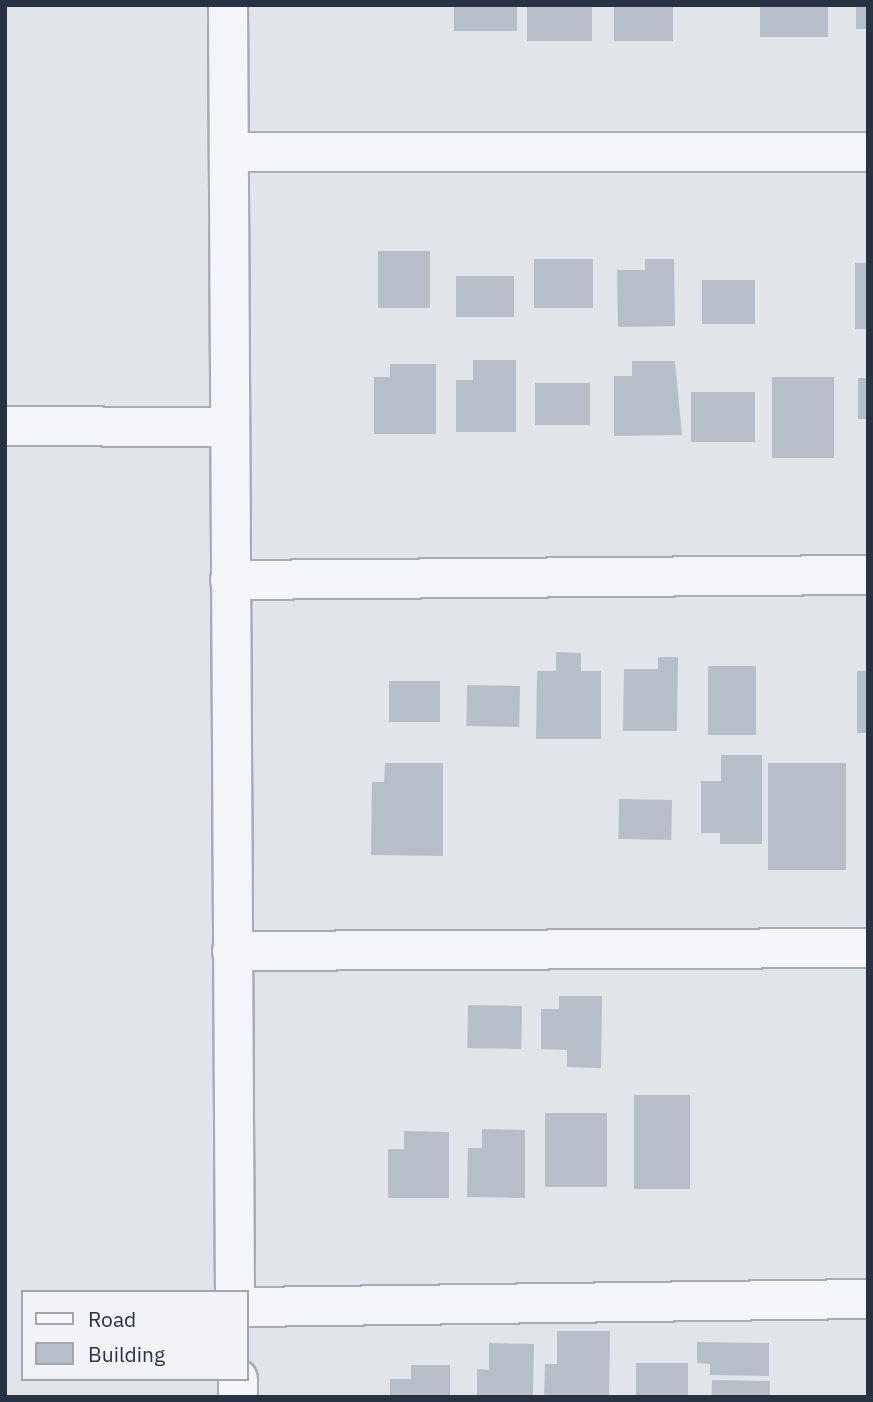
<!DOCTYPE html>
<html>
<head>
<meta charset="utf-8">
<style>
  body { margin:0 }
  #map { position:relative; width:873px; height:1402px; overflow:hidden; background:#e1e5ea; font-family:"IBM Plex Sans",sans-serif }
  div>[style] { position:absolute }
  [style*='--x'] { left:calc(var(--x)*1px); top:calc(var(--y)*1px); width:calc(var(--w)*1px); rotate:calc(var(--a)*1deg) }
  .building>* { inset:0; background:#b8bec8; transform-origin:0 0 }
  .roads { filter:drop-shadow(2px 0 #a6acb5) drop-shadow(-2px 0 #a6acb5) drop-shadow(0 2px #a6acb5) drop-shadow(0 -2px #a6acb5) }
  .minor>* { height:38px; margin:-19px; padding:0 19px; transform-origin:19px; border-radius:19px; background:#f4f5f8 }
  span { translate:-50% -50%; white-space:nowrap; text-align:center; line-height:1.15; -webkit-text-stroke:5px #f1f3f7; paint-order:stroke }
  .frame { position:absolute; inset:0; border:7px solid #283243; pointer-events:none }
  .legend { position:absolute; left:21px; top:1290px; width:228px; height:91px; box-sizing:border-box; background:#f1f3f7; border:2px solid #a1a6af; margin:0; padding:9px 12px; list-style:none; font-size:21px; color:#283243 }
  .legend li { display:flex; align-items:center; gap:14px; height:35px }
  .legend b { width:35px; border:2px solid #a1a6af }
</style>
</head>
<body>
<div id="map">
  <div class="building">
    <i style="left:454px;top:5px;width:63px;height:26px"></i>
    <i style="left:527px;top:5px;width:65px;height:36px"></i>
    <i style="left:614px;top:5px;width:59px;height:36px"></i>
    <i style="left:760px;top:5px;width:68px;height:32px"></i>
    <i style="left:856px;top:5px;width:12px;height:24px"></i>
    <i style="left:378px;top:251px;width:52px;height:57px"></i>
    <i style="left:534px;top:259px;width:59px;height:49px"></i>
    <i style="clip-path:polygon(645px 259px,674px 259px,675px 326px,618px 327px,617px 270px,645px 270px)"></i>
    <i style="left:855px;top:263px;width:13px;height:66px"></i>
    <i style="left:456px;top:276px;width:58px;height:41px"></i>
    <i style="left:755px;top:280px;width:44px;height:53px;rotate:90deg"></i>
    <i style="clip-path:polygon(473px 360px,516px 360px,516px 432px,456px 432px,456px 380px,473px 380px)"></i>
    <i style="clip-path:polygon(632px 361px,675px 361px,682px 435px,614px 436px,614px 376px,632px 376px)"></i>
    <i style="clip-path:polygon(390px 364px,436px 364px,436px 434px,374px 434px,374px 377px,390px 377px)"></i>
    <i style="left:772px;top:377px;width:62px;height:81px"></i>
    <i style="left:858px;top:378px;width:10px;height:41px"></i>
    <i style="left:535px;top:383px;width:55px;height:42px"></i>
    <i style="left:691px;top:392px;width:64px;height:50px"></i>
    <i style="clip-path:polygon(556px 652px,581px 653px,581px 671px,601px 671px,601px 739px,536px 739px,537px 671px,556px 671px)"></i>
    <i style="clip-path:polygon(658px 657px,678px 657px,677px 731px,623px 731px,624px 669px,658px 669px)"></i>
    <i style="left:708px;top:666px;width:48px;height:69px"></i>
    <i style="left:857px;top:671px;width:11px;height:62px"></i>
    <i style="left:389px;top:681px;width:51px;height:41px"></i>
    <i style="left:467px;top:685px;width:53px;height:41px;rotate:1deg"></i>
    <i style="clip-path:polygon(721px 755px,762px 755px,762px 844px,720px 844px,720px 833px,701px 833px,701px 781px,721px 781px)"></i>
    <i style="clip-path:polygon(385px 763px,443px 763px,443px 856px,371px 855px,372px 782px,384px 782px)"></i>
    <i style="left:768px;top:763px;width:78px;height:107px"></i>
    <i style="left:619px;top:799px;width:53px;height:40px;rotate:1deg"></i>
    <i style="clip-path:polygon(559px 996px,602px 996px,601px 1068px,567px 1067px,567px 1050px,541px 1049px,541px 1009px,559px 1009px)"></i>
    <i style="left:468px;top:1005px;width:54px;height:43px;rotate:1deg"></i>
    <i style="left:634px;top:1095px;width:56px;height:94px"></i>
    <i style="left:545px;top:1113px;width:62px;height:74px"></i>
    <i style="clip-path:polygon(482px 1129px,525px 1130px,525px 1198px,467px 1197px,468px 1148px,482px 1148px)"></i>
    <i style="clip-path:polygon(404px 1131px,449px 1132px,449px 1198px,388px 1198px,388px 1149px,404px 1149px)"></i>
    <i style="clip-path:polygon(557px 1331px,610px 1331px,609px 1397px,544px 1397px,545px 1364px,557px 1364px)"></i>
    <i style="clip-path:polygon(697px 1342px,769px 1343px,769px 1376px,710px 1375px,710px 1364px,697px 1363px)"></i>
    <i style="clip-path:polygon(489px 1343px,534px 1344px,533px 1397px,477px 1397px,477px 1369px,489px 1370px)"></i>
    <i style="left:636px;top:1363px;width:52px;height:34px"></i>
    <i style="clip-path:polygon(411px 1365px,450px 1365px,450px 1397px,390px 1397px,390px 1379px,411px 1379px)"></i>
    <i style="left:712px;top:1380px;width:58px;height:17px;rotate:1deg"></i>
  </div>
  <div class="roads">
    <div class="minor">
      <i style="--x:228;--y:5;--w:1287;--a:89.69"></i>
      <i style="--x:229;--y:152;--w:639;--a:0"></i>
      <i style="--x:5;--y:426;--w:225;--a:0.3"></i>
      <i style="--x:230;--y:580;--w:638;--a:-0.45"></i>
      <i style="--x:232;--y:951;--w:636;--a:-0.27"></i>
      <i style="--x:247;--y:1307;--w:621;--a:-0.74"></i>
      <i style="--x:238;--y:1379;--w:18;--a:90"></i>
    </div>
  </div>
  <div class="frame"></div>
  <ul class="legend">
  <li><b style="height:9px;background:#f4f5f8"></b>Road</li>
  <li><b style="height:19px;background:#b8bec8"></b>Building</li>
  </ul>
</div>
</body>
</html>
